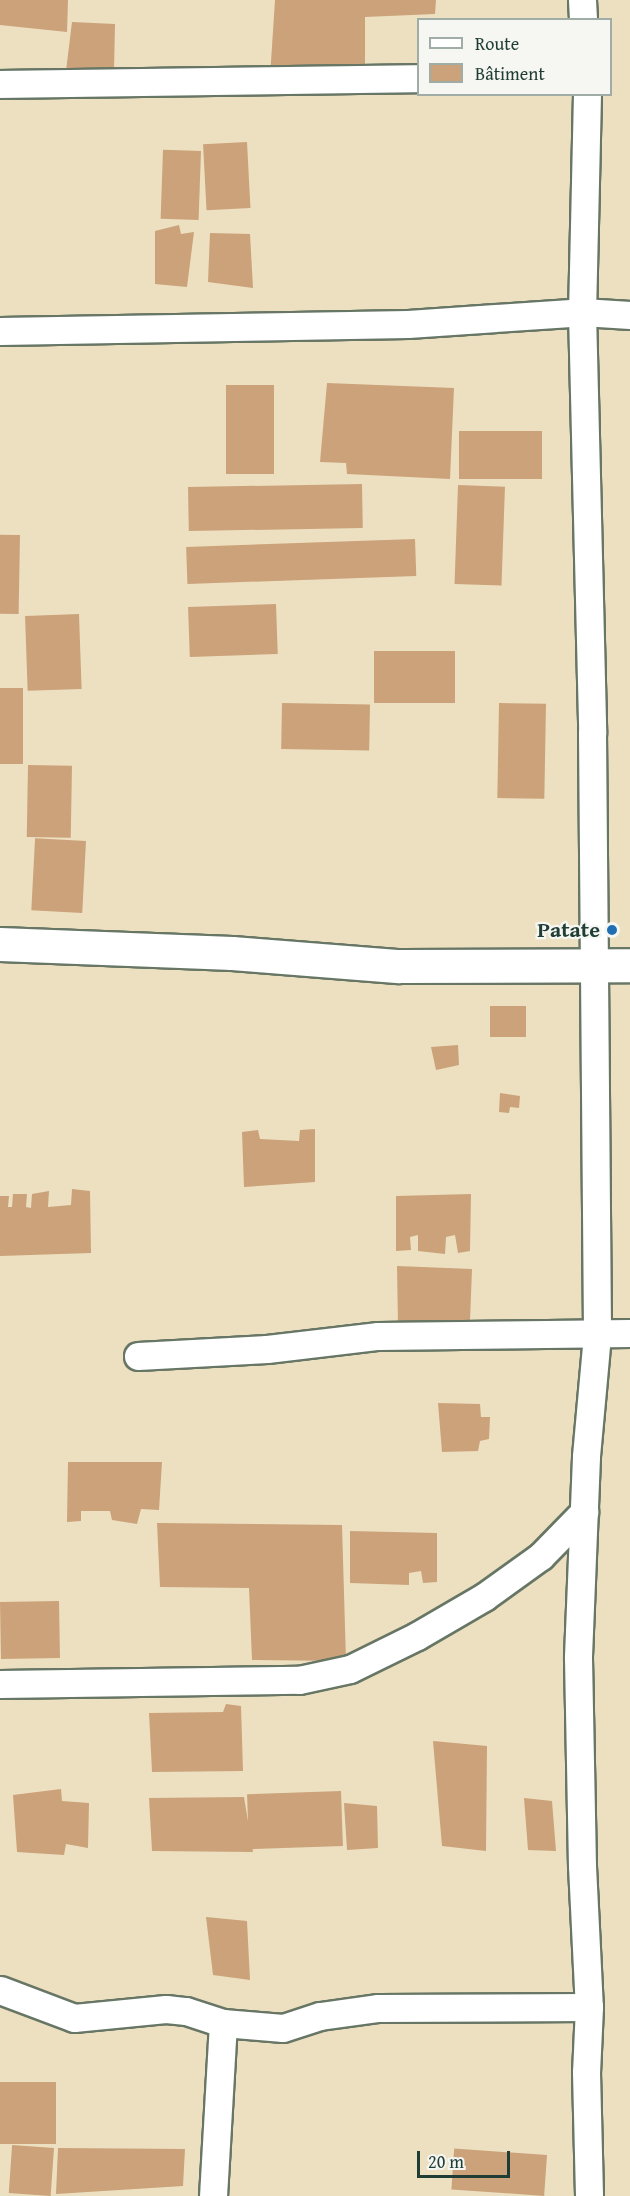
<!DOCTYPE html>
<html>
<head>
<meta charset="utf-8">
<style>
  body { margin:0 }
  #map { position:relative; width:630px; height:2196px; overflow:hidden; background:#ede0c0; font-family:"Gentium Book Plus",serif }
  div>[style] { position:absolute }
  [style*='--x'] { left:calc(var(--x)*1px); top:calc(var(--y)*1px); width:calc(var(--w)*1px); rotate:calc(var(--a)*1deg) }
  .building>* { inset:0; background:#cba27a; transform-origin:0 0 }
  .roads { filter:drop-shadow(2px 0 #677665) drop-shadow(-2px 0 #677665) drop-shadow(0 2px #677665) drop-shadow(0 -2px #677665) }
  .street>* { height:27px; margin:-13.5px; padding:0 13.5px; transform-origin:13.5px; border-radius:13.5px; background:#fff }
  .secondary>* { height:33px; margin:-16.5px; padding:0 16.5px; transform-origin:16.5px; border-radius:16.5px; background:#fff }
  .dots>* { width:16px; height:16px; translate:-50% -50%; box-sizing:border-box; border:3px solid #f6f6f2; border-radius:50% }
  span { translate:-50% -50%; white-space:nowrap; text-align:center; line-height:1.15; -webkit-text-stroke:4.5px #f6f6f2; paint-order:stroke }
  .poi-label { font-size:22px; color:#1f3d34; font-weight:700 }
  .right { translate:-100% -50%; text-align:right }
  .legend { position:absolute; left:417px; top:18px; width:195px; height:78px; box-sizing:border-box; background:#f6f6f2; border:2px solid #a0aca6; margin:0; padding:8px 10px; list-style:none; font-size:18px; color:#1f3d34 }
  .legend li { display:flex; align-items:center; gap:12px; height:30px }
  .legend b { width:30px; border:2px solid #a0aca6 }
  .scale { position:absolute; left:417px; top:2151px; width:93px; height:27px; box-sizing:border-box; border:3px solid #1f3d34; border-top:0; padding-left:8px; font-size:18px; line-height:21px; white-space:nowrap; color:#1f3d34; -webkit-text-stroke:4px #f6f6f2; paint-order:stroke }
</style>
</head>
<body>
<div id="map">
  <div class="building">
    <i style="clip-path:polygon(0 0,68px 0,67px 32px,0 25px)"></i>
    <i style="clip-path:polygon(275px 0,436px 0,435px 14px,365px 17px,365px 79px,270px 77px)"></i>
    <i style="clip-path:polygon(72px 22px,115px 24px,114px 71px,66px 71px)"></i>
    <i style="left:247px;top:142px;width:66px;height:44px;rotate:87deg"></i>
    <i style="left:201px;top:151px;width:69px;height:38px;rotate:92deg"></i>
    <i style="clip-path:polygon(179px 225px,181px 234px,194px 232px,187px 287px,155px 284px,155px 231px)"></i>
    <i style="clip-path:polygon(210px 233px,250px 234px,253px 288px,208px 282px)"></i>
    <i style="clip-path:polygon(327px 383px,454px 388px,450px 479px,347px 474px,346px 463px,320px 462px)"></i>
    <i style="left:226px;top:385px;width:48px;height:89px"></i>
    <i style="left:459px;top:431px;width:83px;height:48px"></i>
    <i style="left:362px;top:484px;width:44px;height:174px;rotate:89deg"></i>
    <i style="left:458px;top:485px;width:47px;height:99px;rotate:2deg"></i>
    <i style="left:20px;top:535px;width:79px;height:20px;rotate:91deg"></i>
    <i style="left:415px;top:539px;width:37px;height:229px;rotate:88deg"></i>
    <i style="left:276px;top:604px;width:50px;height:88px;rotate:88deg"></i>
    <i style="left:79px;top:614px;width:75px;height:54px;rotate:88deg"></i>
    <i style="left:374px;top:651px;width:81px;height:52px"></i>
    <i style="left:0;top:688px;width:23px;height:76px"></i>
    <i style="left:282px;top:703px;width:88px;height:46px;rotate:1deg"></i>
    <i style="left:499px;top:703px;width:47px;height:95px;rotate:1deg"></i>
    <i style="left:28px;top:765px;width:44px;height:72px;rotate:1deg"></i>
    <i style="left:86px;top:841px;width:72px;height:51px;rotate:93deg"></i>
    <i style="left:526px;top:1006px;width:31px;height:36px;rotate:90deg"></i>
    <i style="clip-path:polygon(458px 1045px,459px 1065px,436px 1070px,431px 1047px)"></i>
    <i style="clip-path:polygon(500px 1093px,520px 1096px,519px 1108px,510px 1107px,509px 1113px,499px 1112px)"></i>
    <i style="clip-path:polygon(315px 1129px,315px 1182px,244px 1187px,242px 1132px,258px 1130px,260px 1139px,299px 1141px,300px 1130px)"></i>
    <i style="clip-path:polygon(72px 1189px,90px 1191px,91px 1253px,0 1256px,0 1196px,9px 1196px,8px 1207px,12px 1207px,13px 1194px,27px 1194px,26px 1207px,31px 1208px,32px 1194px,49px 1191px,48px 1207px,71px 1205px)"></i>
    <i style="clip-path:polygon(471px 1194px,470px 1251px,458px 1253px,455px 1235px,446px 1237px,445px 1254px,418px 1251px,418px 1235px,410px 1237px,411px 1250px,396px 1251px,396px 1196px)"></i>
    <i style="clip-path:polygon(397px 1266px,472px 1269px,470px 1321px,398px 1325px)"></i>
    <i style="clip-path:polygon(438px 1403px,480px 1404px,481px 1417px,490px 1417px,489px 1439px,480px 1441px,478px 1451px,442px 1452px)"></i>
    <i style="clip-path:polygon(68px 1462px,162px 1462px,159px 1510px,141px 1509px,137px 1524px,112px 1520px,110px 1511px,81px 1511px,81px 1521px,67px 1522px)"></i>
    <i style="clip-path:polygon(157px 1523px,342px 1525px,346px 1661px,252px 1660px,249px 1588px,160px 1587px)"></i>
    <i style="clip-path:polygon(350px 1531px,437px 1533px,437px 1582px,423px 1583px,421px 1571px,409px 1573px,409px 1585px,350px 1583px)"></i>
    <i style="left:59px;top:1601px;width:57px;height:59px;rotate:89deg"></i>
    <i style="clip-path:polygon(226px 1704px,241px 1706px,243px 1771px,152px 1772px,149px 1713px,223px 1712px)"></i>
    <i style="clip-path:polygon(433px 1741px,487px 1746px,486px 1851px,442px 1846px)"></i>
    <i style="clip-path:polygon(61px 1789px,62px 1801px,89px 1803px,88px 1848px,66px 1844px,64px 1855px,17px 1852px,13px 1795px)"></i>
    <i style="left:341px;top:1791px;width:55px;height:94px;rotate:88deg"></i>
    <i style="clip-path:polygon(244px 1797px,253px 1852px,152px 1851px,149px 1798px)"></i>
    <i style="clip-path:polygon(524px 1798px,552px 1801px,556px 1851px,528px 1850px)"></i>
    <i style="clip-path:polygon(344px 1803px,377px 1806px,378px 1848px,347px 1850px)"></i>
    <i style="clip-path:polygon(206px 1917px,247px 1921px,250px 1980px,213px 1975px)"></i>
    <i style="left:56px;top:2082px;width:62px;height:56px;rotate:90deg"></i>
    <i style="left:54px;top:2148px;width:48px;height:42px;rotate:94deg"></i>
    <i style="clip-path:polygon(58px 2148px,185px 2149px,183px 2186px,56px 2194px)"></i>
    <i style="left:547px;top:2155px;width:41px;height:93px;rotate:94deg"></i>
  </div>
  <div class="roads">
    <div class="street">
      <i style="--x:582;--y:0;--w:20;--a:87"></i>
      <i style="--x:0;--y:84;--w:418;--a:-0.8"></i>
      <i style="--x:587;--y:94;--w:218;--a:91.3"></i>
      <i style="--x:582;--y:312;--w:421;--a:88.6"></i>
      <i style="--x:592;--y:733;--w:602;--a:89.52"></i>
      <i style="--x:597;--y:1335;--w:122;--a:95.2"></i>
      <i style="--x:586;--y:1457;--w:201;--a:92.3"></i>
      <i style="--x:578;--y:1658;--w:208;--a:88.9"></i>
      <i style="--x:582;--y:1866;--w:141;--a:87.2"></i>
      <i style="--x:589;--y:2007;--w:65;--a:92.6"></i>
      <i style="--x:586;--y:2072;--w:124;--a:88.6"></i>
      <i style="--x:0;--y:331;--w:408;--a:-1"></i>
      <i style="--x:408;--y:324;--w:174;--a:-3.9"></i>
      <i style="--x:582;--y:312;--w:48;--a:3.6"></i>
      <i style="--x:138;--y:1356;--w:129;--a:-3.1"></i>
      <i style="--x:267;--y:1349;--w:112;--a:-6.7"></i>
      <i style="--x:378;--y:1336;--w:252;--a:-0.7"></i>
      <i style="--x:0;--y:1684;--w:299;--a:-0.8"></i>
      <i style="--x:299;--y:1680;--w:52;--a:-12.2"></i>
      <i style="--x:350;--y:1669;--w:75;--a:-26.2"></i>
      <i style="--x:417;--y:1636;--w:78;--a:-30.2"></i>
      <i style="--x:484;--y:1597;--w:70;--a:-35.7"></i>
      <i style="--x:541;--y:1556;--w:62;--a:-45.7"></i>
      <i style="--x:0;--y:1990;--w:79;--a:20.7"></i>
      <i style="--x:74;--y:2018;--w:92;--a:-5.6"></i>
      <i style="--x:166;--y:2009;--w:20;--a:6"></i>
      <i style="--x:186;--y:2011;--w:39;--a:18"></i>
      <i style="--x:223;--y:2023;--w:60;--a:4.8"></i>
      <i style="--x:283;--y:2028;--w:39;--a:-18"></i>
      <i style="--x:320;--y:2016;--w:59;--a:-7.9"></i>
      <i style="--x:378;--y:2008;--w:211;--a:-0.3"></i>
      <i style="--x:213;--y:2196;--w:173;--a:-86.7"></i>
    </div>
    <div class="secondary">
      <i style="--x:0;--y:944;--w:232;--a:2.2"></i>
      <i style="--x:232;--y:953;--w:168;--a:4.5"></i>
      <i style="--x:399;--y:966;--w:231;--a:-0.2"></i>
    </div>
  </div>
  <div class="dots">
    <i style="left:612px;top:930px;background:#1f6fb2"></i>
  </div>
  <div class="poi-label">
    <span class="right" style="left:600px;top:930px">Patate</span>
  </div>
  <ul class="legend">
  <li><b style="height:8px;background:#fff"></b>Route</li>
  <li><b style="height:16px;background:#cba27a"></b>Bâtiment</li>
  </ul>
  <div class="scale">20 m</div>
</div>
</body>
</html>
